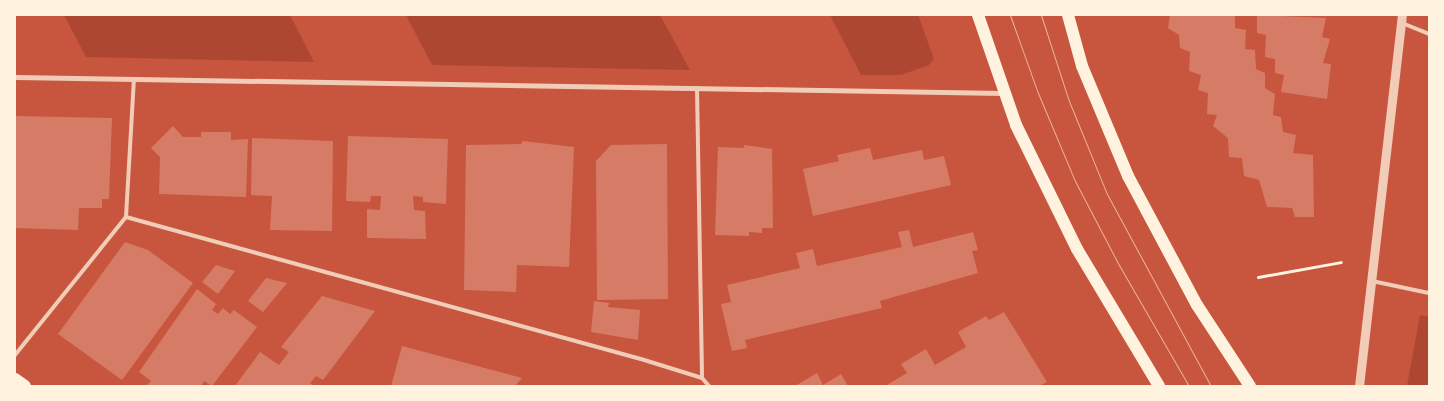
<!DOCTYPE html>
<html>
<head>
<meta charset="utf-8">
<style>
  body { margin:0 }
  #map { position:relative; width:1444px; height:401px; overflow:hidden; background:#c8553d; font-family:"Alegreya Sans",sans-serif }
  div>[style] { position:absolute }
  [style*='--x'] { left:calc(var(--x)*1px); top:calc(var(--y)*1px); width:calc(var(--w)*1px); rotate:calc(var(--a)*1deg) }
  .green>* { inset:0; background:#ae4732 }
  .building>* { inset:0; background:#d67c66 }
  .path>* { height:3px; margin:-1.5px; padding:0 1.5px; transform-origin:1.5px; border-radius:1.5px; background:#fff3e0 }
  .service>* { height:4px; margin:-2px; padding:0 2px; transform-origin:2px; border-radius:2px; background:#f1ccb7 }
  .minor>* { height:5px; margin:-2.5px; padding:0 2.5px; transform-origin:2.5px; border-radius:2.5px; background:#f1ccb7 }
  .tertiary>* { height:9px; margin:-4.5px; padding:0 4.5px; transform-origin:4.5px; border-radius:4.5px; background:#f1ccb7 }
  .primary>* { height:12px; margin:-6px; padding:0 6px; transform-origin:6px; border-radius:6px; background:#fff3e0 }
  .tram>* { height:1px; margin:-0.5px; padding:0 0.5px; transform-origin:0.5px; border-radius:0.5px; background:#e9b49f }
  span { translate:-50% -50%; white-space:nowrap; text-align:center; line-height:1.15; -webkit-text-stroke:4px #fff3e0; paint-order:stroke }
  .frame { position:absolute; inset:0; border:16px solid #fff3e0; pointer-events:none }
</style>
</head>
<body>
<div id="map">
  <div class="green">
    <i style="clip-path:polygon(64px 15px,290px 15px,314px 62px,86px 57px)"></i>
    <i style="clip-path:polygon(406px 15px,660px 15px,690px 70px,432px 65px)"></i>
    <i style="clip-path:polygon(830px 15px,918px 15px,934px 59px,929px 65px,901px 75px,861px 75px)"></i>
    <i style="clip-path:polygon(1420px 315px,1429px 317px,1429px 386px,1407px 386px)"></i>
  </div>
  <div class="building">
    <i style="clip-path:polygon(1170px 15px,1235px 15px,1235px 28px,1246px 30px,1245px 49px,1255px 50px,1256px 69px,1265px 73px,1265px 88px,1275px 94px,1273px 115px,1281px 117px,1283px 132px,1296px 135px,1293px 153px,1313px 155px,1314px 217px,1295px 217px,1292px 208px,1267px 207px,1259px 180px,1244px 176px,1242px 158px,1229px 157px,1228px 138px,1213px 126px,1217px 115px,1207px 114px,1208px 93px,1198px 90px,1201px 75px,1189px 71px,1190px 52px,1180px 48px,1179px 35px,1168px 28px)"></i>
    <i style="clip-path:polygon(1257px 15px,1326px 18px,1322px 37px,1330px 39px,1323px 63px,1331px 64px,1327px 99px,1281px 92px,1284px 75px,1275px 73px,1275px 59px,1265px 57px,1266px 35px,1257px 33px)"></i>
    <i style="clip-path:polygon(15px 116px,112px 118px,109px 199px,102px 199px,102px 208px,79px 208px,78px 230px,15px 228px)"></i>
    <i style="clip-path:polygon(173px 126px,183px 137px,201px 137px,201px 132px,231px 132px,231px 140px,248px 139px,246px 197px,159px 194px,160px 157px,151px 148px)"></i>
    <i style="clip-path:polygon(348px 136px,448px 139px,446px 204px,423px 202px,423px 197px,413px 196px,414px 210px,425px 211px,426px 239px,367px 238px,367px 209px,380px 210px,381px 196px,371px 196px,370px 202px,346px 201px)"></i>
    <i style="clip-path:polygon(252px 138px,333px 141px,332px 231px,270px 230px,272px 196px,251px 195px)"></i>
    <i style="clip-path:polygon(523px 141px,574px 147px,569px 267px,517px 265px,516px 292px,464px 290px,466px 145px,521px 144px)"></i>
    <i style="clip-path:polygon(667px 144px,668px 299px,597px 300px,596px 161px,611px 145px)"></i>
    <i style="clip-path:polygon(744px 145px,772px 149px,773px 228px,762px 228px,762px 233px,749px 232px,749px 236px,715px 235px,718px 147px,744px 148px)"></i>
    <i style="clip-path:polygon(870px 148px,873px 160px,922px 150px,924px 160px,944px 156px,951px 185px,813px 216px,803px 169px,839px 161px,837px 155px)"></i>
    <i style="clip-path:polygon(909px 230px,913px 247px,973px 232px,978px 250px,972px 251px,978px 273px,880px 301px,882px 308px,745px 340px,747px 348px,732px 351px,721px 304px,731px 302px,727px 285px,800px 268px,796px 253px,813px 249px,817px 266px,902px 247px,898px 232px)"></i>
    <i style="clip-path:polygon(125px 242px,148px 250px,193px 283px,122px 380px,58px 334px)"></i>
    <i style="clip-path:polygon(216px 265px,235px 271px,218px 294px,202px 282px)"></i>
    <i style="clip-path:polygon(266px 278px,287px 283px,263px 312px,248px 301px)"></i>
    <i style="clip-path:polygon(197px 289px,216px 304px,212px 310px,218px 314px,223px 308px,230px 314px,234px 310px,257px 327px,212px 386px,204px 381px,201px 386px,146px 386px,151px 381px,139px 372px)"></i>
    <i style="clip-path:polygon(322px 296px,375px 311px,323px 380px,316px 376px,310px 383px,315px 386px,235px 386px,260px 352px,279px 365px,289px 352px,281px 347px)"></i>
    <i style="clip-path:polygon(594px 301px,609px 303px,608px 307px,640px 310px,638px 340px,591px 332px)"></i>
    <i style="clip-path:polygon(1004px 312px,1047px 382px,1039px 386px,885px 386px,907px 373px,901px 364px,926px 349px,935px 365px,966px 347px,958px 332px,986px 316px,989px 320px)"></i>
    <i style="clip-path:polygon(402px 346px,522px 378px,515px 386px,391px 386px)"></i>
    <i style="clip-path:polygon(817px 373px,823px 385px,841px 374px,848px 386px,795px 386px)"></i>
  </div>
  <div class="path">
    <i style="--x:1258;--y:277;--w:84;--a:-10.2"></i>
  </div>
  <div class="service">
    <i style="--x:1402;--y:23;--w:29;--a:22"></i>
    <i style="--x:697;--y:88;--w:290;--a:89"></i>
    <i style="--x:126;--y:217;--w:534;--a:15.42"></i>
    <i style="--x:641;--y:359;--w:64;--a:17.3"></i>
    <i style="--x:702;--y:378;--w:11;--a:49"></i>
    <i style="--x:1372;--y:281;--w:58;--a:11.9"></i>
    <i style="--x:15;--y:355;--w:177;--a:-51.2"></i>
    <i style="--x:126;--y:217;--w:138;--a:-86.7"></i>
  </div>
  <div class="minor">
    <i style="--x:15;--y:77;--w:988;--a:0.93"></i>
  </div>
  <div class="tertiary">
    <i style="--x:1359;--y:386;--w:373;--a:-83.4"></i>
  </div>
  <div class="primary">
    <i style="--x:978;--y:15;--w:116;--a:70.9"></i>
    <i style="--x:1016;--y:125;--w:138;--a:63.8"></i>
    <i style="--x:1077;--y:249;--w:160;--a:59.1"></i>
    <i style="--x:1068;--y:15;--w:53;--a:74.6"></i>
    <i style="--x:1082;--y:66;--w:119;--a:67.3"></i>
    <i style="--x:1128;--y:176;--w:146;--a:61.9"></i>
    <i style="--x:1197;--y:305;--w:97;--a:56.8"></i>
    <i style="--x:15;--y:379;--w:12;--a:35"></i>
  </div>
  <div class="tram">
    <i style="--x:1010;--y:15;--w:83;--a:70.3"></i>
    <i style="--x:1038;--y:93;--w:95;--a:67.2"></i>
    <i style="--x:1075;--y:181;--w:95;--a:62.4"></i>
    <i style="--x:1119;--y:265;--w:140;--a:60"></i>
    <i style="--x:1041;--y:15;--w:90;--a:72"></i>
    <i style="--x:1069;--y:101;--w:100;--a:67.8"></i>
    <i style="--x:1107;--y:194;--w:218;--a:61.6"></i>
  </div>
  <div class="frame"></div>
</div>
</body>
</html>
